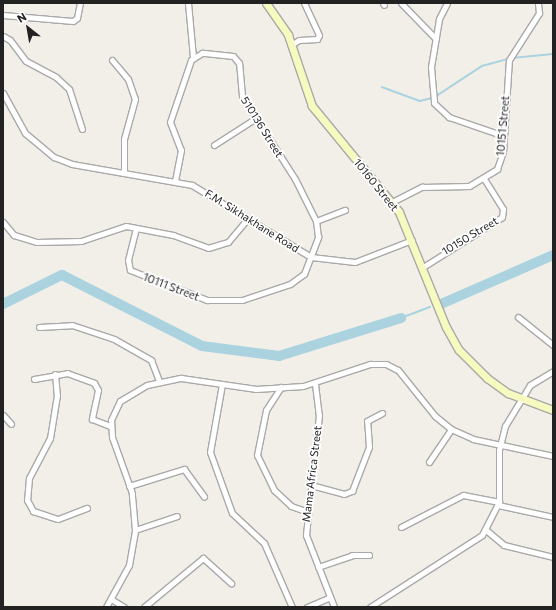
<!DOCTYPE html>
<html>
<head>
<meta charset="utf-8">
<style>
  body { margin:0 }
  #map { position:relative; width:556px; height:610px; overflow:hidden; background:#f2efe9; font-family:Commissioner,sans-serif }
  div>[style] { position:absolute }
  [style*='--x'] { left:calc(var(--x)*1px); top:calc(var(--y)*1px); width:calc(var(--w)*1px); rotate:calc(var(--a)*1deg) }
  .stream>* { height:1.5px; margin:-0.75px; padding:0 0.75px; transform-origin:0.75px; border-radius:0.75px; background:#aad3df }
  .river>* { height:10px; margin:-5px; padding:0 5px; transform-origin:5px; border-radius:5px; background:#aad3df }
  .roads { filter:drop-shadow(1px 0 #a9a9a9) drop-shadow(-1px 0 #a9a9a9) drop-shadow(0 1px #a9a9a9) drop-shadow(0 -1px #a9a9a9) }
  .street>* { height:5px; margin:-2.5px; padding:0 2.5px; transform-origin:2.5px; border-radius:2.5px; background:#fff }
  .secondary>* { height:7px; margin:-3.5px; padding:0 3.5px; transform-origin:3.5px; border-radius:3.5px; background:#f7fabf }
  span { translate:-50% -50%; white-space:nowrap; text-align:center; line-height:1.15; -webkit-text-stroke:3.5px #fff; paint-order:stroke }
  .street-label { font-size:11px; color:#222 }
  .frame { position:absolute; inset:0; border:4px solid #222; pointer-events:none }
  .north { position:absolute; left:8px; top:8px; width:40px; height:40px; -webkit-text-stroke:3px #fff; paint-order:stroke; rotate:329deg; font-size:11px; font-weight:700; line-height:16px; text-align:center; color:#222 }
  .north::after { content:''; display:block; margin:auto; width:14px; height:18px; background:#222; clip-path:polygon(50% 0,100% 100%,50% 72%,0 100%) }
</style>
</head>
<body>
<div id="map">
  <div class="stream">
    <i style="--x:512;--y:58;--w:41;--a:-5.6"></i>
    <i style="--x:382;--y:87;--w:40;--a:20.2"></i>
    <i style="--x:420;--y:101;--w:12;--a:-14"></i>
    <i style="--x:435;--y:97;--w:56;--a:-33.4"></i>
    <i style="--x:482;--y:66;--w:27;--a:-15"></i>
    <i style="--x:401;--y:318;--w:31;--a:-21"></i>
  </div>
  <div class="river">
    <i style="--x:3;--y:304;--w:66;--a:-26.2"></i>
    <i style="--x:62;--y:275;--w:157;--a:26.9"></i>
    <i style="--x:202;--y:346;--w:78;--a:7.4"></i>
    <i style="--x:279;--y:356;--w:128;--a:-17.3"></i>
    <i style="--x:441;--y:304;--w:122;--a:-23.6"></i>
  </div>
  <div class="roads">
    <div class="street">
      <i style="--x:188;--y:3;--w:54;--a:84.7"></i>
      <i style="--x:383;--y:3;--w:2;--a:63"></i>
      <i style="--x:401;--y:3;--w:50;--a:45.8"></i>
      <i style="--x:447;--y:3;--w:18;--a:117"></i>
      <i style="--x:439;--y:19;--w:49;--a:99.5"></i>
      <i style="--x:431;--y:67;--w:36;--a:85"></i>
      <i style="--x:434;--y:103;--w:21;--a:43"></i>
      <i style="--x:449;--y:117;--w:58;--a:19.1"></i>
      <i style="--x:3;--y:15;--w:70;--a:4.9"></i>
      <i style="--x:73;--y:21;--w:5;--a:-37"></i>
      <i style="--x:77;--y:18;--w:15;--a:-79"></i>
      <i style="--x:3;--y:36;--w:8;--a:30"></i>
      <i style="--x:10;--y:40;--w:26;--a:53"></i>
      <i style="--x:26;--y:61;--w:34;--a:28"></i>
      <i style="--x:56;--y:77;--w:18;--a:43"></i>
      <i style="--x:69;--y:89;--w:42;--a:72"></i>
      <i style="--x:291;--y:45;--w:9;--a:-32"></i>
      <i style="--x:299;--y:40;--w:18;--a:-3"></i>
      <i style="--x:317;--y:39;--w:4;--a:-63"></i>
      <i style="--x:319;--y:35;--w:35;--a:-115"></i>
      <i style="--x:112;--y:60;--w:25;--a:50"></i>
      <i style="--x:128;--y:79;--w:21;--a:71"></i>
      <i style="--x:135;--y:99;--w:41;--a:105.4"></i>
      <i style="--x:124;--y:139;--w:34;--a:90"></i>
      <i style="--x:3;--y:93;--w:46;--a:61.2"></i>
      <i style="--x:25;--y:133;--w:38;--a:40"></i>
      <i style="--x:54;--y:157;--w:19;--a:21"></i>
      <i style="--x:72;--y:164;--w:122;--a:9.9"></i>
      <i style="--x:192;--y:185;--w:139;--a:31.2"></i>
      <i style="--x:311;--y:257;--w:44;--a:6.5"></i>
      <i style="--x:355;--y:262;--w:61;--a:-21.1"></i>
      <i style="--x:214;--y:145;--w:50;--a:-32.7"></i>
      <i style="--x:392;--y:202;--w:34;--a:-27"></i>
      <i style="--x:422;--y:187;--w:47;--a:-1.2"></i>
      <i style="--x:469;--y:186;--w:33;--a:-31"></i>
      <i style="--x:497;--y:169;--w:18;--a:-71"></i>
      <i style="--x:503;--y:152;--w:92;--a:-86.3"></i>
      <i style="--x:509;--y:60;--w:56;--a:-57.4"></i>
      <i style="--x:539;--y:13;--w:10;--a:-96"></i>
      <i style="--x:316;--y:221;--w:31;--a:-21"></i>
      <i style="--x:3;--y:222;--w:17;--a:50"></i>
      <i style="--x:14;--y:235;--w:24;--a:17"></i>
      <i style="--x:37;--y:242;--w:44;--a:-1.3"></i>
      <i style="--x:81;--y:241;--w:47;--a:-18.4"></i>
      <i style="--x:126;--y:226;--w:48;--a:10.8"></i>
      <i style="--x:173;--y:235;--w:37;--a:20"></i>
      <i style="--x:208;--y:248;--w:21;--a:-17"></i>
      <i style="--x:228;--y:242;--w:31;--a:-50"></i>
      <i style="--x:136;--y:228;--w:33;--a:104"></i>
      <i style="--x:128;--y:260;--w:10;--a:79"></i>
      <i style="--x:130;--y:270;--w:83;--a:21.3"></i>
      <i style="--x:207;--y:300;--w:35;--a:0"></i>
      <i style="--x:242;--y:300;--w:51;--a:-18.4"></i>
      <i style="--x:290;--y:284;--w:17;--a:-36"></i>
      <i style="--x:304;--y:274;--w:40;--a:-69"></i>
      <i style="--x:318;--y:237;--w:16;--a:-97"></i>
      <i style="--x:316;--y:221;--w:47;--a:-116.6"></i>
      <i style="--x:295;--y:179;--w:98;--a:-122.6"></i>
      <i style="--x:242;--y:96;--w:33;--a:-95"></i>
      <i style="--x:239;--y:63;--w:9;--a:-131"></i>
      <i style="--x:233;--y:56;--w:31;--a:-174"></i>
      <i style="--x:202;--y:53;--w:13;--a:148"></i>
      <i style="--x:191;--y:60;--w:65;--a:108.7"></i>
      <i style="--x:170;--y:122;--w:30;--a:69"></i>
      <i style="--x:181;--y:150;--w:32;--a:101"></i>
      <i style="--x:423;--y:267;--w:93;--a:-32.3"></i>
      <i style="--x:502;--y:217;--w:8;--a:-83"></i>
      <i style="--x:503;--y:209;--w:36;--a:-122"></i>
      <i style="--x:518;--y:317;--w:45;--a:38.7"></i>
      <i style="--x:39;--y:327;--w:33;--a:-3"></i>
      <i style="--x:72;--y:325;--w:44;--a:18.4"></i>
      <i style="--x:114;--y:339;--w:43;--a:29.6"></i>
      <i style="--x:151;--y:360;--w:22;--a:69"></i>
      <i style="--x:55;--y:374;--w:21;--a:85"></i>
      <i style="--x:57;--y:395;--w:44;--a:99.2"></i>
      <i style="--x:50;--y:438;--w:45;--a:117.7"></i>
      <i style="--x:29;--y:478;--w:22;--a:95"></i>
      <i style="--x:27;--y:500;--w:13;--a:61"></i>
      <i style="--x:33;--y:511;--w:26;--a:18"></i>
      <i style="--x:58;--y:519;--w:31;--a:-21"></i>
      <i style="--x:34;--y:379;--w:34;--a:-10"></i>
      <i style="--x:67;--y:373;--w:29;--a:20"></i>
      <i style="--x:94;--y:383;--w:8;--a:60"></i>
      <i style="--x:98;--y:390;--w:30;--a:102"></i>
      <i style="--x:92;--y:419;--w:19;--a:21"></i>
      <i style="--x:222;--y:384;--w:69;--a:100"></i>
      <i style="--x:210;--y:452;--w:65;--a:70.2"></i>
      <i style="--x:232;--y:513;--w:44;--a:43.2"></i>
      <i style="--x:264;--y:543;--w:70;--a:66.4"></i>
      <i style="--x:315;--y:384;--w:31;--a:83"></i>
      <i style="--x:319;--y:415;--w:121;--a:96.2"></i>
      <i style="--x:306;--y:535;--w:77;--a:68.7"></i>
      <i style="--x:281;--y:387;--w:27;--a:123"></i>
      <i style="--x:266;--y:410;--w:46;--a:101.3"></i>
      <i style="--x:257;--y:455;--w:39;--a:64"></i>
      <i style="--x:274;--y:490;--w:23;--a:43"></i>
      <i style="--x:291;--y:506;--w:18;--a:19"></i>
      <i style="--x:3;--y:415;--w:12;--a:48"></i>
      <i style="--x:429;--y:462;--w:40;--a:-56"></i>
      <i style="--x:311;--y:485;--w:34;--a:15"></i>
      <i style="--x:344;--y:494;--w:9;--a:-21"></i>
      <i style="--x:352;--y:491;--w:47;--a:-68.9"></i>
      <i style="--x:369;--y:447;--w:26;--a:-94"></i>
      <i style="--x:367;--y:421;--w:17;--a:-28"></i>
      <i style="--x:129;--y:486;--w:58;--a:-17.2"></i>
      <i style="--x:184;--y:469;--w:34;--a:54"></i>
      <i style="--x:498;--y:505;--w:56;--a:12.3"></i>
      <i style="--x:401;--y:527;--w:70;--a:-27.3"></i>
      <i style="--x:463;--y:495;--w:37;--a:11"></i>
      <i style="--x:135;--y:530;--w:44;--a:-18.4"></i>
      <i style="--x:486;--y:530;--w:23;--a:40"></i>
      <i style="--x:504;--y:545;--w:50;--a:13.8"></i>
      <i style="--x:318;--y:567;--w:36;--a:-19"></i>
      <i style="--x:352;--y:555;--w:17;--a:0"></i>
      <i style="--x:111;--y:599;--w:15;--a:32"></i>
      <i style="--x:106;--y:607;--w:48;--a:-61.3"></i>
      <i style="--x:129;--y:565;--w:36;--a:-80"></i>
      <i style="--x:135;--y:530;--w:37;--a:-95"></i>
      <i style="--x:132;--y:493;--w:59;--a:-109.7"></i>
      <i style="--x:112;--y:437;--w:17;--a:-93"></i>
      <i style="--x:111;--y:420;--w:21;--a:-65"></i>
      <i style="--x:120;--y:401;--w:31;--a:-31"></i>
      <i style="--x:147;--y:385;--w:35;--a:-12"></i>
      <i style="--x:181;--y:378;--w:76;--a:8.3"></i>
      <i style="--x:256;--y:389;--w:47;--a:-3.7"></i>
      <i style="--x:303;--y:386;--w:71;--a:-18.2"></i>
      <i style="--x:370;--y:364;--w:16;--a:0"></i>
      <i style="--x:386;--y:364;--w:13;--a:27"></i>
      <i style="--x:398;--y:370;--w:59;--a:51.2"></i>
      <i style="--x:435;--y:416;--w:21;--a:39"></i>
      <i style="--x:451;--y:429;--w:24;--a:24"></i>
      <i style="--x:473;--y:439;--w:82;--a:12"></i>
      <i style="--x:144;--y:607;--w:77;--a:-39.7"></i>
      <i style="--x:203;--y:558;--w:38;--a:42"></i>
      <i style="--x:307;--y:607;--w:25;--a:-23"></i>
      <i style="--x:370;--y:607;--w:133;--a:-32.7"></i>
      <i style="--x:482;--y:535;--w:37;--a:-63"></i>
      <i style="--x:499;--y:502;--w:52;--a:-90"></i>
      <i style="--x:499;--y:450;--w:25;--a:-76"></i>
      <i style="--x:505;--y:426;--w:48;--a:-58.6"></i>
      <i style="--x:530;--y:385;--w:27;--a:-31"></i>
    </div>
    <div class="secondary">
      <i style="--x:266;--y:3;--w:39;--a:55"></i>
      <i style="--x:288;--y:35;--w:75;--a:71.3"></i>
      <i style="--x:312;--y:106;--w:137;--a:50.6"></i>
      <i style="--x:399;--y:212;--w:124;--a:67.8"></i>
      <i style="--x:446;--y:327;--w:26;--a:61"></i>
      <i style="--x:459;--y:350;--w:40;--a:45"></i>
      <i style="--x:487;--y:378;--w:26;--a:36"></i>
      <i style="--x:508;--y:393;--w:48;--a:20.7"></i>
    </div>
  </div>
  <div class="street-label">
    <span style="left:503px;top:126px;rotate:-85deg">10151 Street</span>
    <span style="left:262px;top:127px;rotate:58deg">510136 Street</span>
    <span style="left:376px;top:185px;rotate:51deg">10160 Street</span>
    <span style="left:252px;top:221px;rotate:32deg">F.M. Sikhakhane Road</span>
    <span style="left:470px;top:236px;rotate:-31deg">10150 Street</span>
    <span style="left:171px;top:287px;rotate:21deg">10111 Street</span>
    <span style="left:312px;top:474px;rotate:-83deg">Mama Africa Street</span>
  </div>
  <div class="frame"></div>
  <div class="north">N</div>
</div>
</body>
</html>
